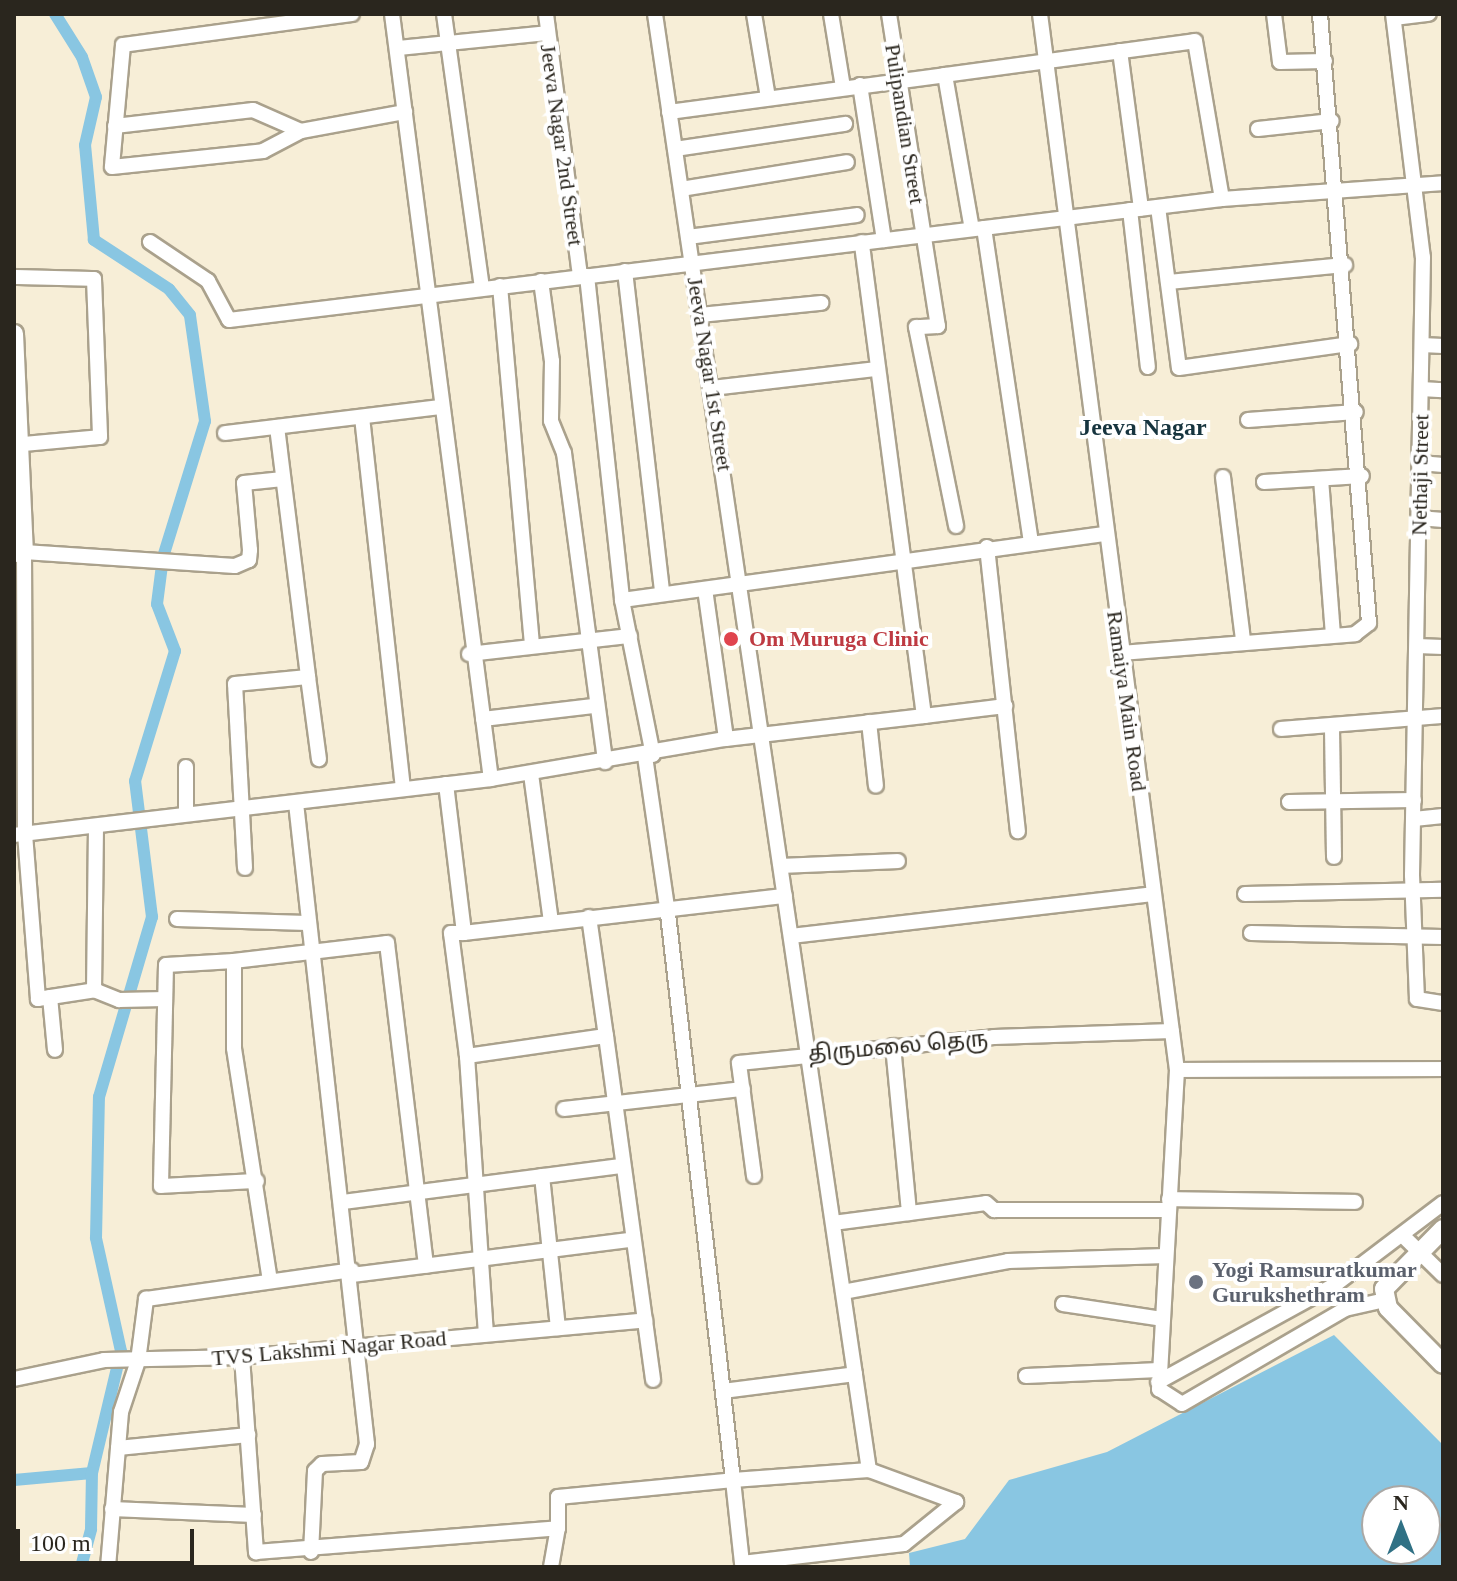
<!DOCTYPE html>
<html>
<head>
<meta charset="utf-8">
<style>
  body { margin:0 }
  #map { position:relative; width:1457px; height:1581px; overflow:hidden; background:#f7eed7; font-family:"Times New Roman","Noto Sans Tamil",serif }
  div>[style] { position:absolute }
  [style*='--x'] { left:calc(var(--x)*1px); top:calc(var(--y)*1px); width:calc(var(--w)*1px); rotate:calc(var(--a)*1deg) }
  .water>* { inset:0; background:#89c6e2 }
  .canal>* { height:12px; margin:-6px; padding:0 6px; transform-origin:6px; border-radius:6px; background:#89c6e2 }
  .roads { filter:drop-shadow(2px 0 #aaa18c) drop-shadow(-2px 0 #aaa18c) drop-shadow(0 2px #aaa18c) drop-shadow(0 -2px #aaa18c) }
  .street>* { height:14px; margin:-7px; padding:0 7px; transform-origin:7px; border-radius:7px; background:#fff }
  .secondary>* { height:18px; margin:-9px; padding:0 9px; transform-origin:9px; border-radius:9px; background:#fff }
  .dots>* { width:22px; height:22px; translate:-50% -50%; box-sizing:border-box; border:4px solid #fff; border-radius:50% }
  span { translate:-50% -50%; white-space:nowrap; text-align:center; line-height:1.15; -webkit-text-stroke:8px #fff; paint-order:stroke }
  .street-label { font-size:22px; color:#2a261e }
  .health-label { font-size:22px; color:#be3a42; font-weight:700 }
  .left { translate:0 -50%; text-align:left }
  .worship-label { font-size:22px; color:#5b616d; font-weight:700 }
  .neighbourhood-label { font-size:24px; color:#16343e; font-weight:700 }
  .frame { position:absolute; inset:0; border:16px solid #2a261e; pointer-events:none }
  .north { position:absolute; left:1361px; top:1485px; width:80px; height:80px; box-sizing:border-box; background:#fff; border:2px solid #aaa8a5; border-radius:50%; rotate:0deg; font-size:22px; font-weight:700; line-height:32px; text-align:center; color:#2a261e }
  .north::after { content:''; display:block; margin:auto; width:28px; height:36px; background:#307185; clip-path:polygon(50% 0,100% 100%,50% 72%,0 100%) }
  .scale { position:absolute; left:16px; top:1529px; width:178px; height:36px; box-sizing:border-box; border:4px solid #2a261e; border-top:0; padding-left:10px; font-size:24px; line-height:28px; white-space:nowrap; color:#2a261e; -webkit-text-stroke:6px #fff; paint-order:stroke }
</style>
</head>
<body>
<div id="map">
  <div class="water">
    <i style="clip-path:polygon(evenodd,1334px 1335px,1443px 1445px,1443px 1567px,910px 1567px,909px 1553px,965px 1539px,1009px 1480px,1107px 1452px,1334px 1335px,1377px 1501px,1425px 1501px,1425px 1549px,1377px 1549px,1377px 1501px)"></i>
  </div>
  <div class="canal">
    <i style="--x:14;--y:1480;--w:78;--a:-5.1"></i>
    <i style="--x:92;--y:1473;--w:125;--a:-76.6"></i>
    <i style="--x:121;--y:1351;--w:116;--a:-102.5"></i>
    <i style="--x:96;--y:1238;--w:141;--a:-88.8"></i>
    <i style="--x:99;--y:1097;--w:188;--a:-73.6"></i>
    <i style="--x:152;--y:917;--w:137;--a:-97.1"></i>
    <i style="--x:135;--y:781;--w:136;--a:-72.9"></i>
    <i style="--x:175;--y:651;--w:50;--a:-111"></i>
    <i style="--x:157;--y:604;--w:47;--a:-82.7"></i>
    <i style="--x:163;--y:557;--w:142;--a:-72.8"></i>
    <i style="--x:205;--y:421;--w:107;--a:-98.1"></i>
    <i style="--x:190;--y:315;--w:33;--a:-129"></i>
    <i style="--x:169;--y:289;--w:90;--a:-146.8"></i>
    <i style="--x:94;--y:240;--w:95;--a:-95.4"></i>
    <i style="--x:85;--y:145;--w:49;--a:-77.1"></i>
    <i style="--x:96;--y:97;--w:42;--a:-109.3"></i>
    <i style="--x:82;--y:57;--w:51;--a:-122.1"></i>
    <i style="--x:81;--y:1567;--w:39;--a:-75"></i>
    <i style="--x:91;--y:1529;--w:56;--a:-89"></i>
  </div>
  <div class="roads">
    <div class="street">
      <i style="--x:352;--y:14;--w:231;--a:172.3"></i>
      <i style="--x:123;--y:45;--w:122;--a:95.2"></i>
      <i style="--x:112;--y:167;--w:152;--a:-6"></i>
      <i style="--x:263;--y:151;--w:43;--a:-27.8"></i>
      <i style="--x:301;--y:131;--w:106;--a:-10.4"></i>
      <i style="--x:392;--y:14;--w:771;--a:82.63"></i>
      <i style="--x:444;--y:14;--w:277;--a:82.1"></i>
      <i style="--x:546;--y:14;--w:265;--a:82.6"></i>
      <i style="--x:655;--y:14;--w:1472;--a:81.64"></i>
      <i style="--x:754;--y:14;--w:85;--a:80.5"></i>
      <i style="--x:831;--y:14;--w:74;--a:80.7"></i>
      <i style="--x:889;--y:14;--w:316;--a:81.1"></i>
      <i style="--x:938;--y:326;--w:22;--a:177"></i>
      <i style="--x:916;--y:327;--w:203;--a:78.6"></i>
      <i style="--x:1040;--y:14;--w:1065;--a:82.61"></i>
      <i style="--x:1177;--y:1070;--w:320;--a:93.2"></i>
      <i style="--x:1159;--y:1389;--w:27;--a:33"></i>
      <i style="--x:1182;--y:1404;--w:189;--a:-30.2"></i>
      <i style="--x:1345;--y:1309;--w:41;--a:-12.7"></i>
      <i style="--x:1274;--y:14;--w:48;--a:82.9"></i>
      <i style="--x:1280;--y:62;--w:45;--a:-1.3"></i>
      <i style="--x:1393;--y:14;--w:245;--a:83"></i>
      <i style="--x:1423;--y:257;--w:618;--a:91.02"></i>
      <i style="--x:1412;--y:875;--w:124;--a:87.7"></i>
      <i style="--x:1417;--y:999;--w:26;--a:9"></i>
      <i style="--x:1394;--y:18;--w:35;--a:-7"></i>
      <i style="--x:398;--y:48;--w:150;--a:-5.7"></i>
      <i style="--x:1120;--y:51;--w:159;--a:82.4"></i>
      <i style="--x:945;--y:75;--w:252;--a:-7.7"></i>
      <i style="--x:1195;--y:41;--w:160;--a:80.3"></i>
      <i style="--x:860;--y:85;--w:157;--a:81.2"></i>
      <i style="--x:669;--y:112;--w:278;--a:-7.6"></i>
      <i style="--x:945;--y:75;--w:156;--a:80.1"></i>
      <i style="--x:115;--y:126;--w:139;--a:-6.6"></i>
      <i style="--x:253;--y:110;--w:52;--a:23.6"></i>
      <i style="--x:1258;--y:129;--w:74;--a:-6.2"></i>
      <i style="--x:675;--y:149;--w:172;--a:-8.4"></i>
      <i style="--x:681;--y:189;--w:168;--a:-9.2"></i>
      <i style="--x:1158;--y:207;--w:162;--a:82.6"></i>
      <i style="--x:1179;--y:368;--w:173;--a:-8"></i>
      <i style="--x:1130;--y:210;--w:158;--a:83.5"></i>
      <i style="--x:984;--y:228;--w:317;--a:81.5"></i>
      <i style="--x:688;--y:237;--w:170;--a:-7.4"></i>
      <i style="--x:150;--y:242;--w:70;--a:33.9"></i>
      <i style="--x:208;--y:281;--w:44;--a:61.7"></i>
      <i style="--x:229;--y:320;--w:1000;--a:-6.95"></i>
      <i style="--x:1222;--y:199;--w:222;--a:-4.1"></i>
      <i style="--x:625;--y:271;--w:324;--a:83.4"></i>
      <i style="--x:587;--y:276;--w:326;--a:83.8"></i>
      <i style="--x:622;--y:600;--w:158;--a:78.7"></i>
      <i style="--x:14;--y:277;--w:80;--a:1.4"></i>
      <i style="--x:94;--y:279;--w:158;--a:87.8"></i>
      <i style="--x:100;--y:437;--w:86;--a:174.7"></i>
      <i style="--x:541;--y:281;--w:81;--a:82.2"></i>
      <i style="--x:552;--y:361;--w:60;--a:91"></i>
      <i style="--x:551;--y:421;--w:35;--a:68"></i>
      <i style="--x:564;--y:453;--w:312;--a:82.4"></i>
      <i style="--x:1168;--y:282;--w:178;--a:-5.5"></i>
      <i style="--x:500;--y:286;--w:360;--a:84.9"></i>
      <i style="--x:700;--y:315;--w:122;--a:-5.7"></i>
      <i style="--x:1422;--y:345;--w:21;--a:3"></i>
      <i style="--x:712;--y:388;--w:164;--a:-6.6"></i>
      <i style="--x:1421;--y:389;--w:22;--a:3"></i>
      <i style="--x:362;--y:417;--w:373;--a:83.7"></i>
      <i style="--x:1248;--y:420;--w:108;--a:-4.2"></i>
      <i style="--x:277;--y:427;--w:252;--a:82.9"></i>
      <i style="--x:225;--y:433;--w:218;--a:-6.9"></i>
      <i style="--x:1420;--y:463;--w:23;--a:5"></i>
      <i style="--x:1223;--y:477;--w:165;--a:83"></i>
      <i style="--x:1321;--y:479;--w:156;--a:85.6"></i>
      <i style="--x:1264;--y:482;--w:98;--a:-3.5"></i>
      <i style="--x:1419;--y:518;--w:24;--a:5"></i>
      <i style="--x:987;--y:547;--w:286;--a:83.8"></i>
      <i style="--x:705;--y:589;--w:151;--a:82"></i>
      <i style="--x:622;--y:600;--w:487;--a:-7.8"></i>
      <i style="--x:1417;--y:646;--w:26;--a:2"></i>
      <i style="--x:1121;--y:653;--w:235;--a:-4.6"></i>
      <i style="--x:1355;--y:634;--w:18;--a:-38"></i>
      <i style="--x:1369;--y:623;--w:611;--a:-94.6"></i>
      <i style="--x:469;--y:654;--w:162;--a:-6.4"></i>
      <i style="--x:924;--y:716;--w:82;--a:-7"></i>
      <i style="--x:483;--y:719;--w:111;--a:-6.7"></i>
      <i style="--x:869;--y:722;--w:64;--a:83.8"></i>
      <i style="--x:1281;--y:729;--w:163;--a:-4.6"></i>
      <i style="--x:1332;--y:729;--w:128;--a:89.1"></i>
      <i style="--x:186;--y:767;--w:45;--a:90"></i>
      <i style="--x:531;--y:774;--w:149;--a:82.3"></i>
      <i style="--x:446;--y:784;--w:150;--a:83.1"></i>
      <i style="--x:464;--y:933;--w:323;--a:-6.6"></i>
      <i style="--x:1289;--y:802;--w:125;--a:-0.9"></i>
      <i style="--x:296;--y:803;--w:645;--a:83.68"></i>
      <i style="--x:367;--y:1444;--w:19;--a:108"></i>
      <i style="--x:361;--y:1462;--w:39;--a:177"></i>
      <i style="--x:322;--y:1464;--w:10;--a:135"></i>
      <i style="--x:315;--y:1471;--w:81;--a:92.8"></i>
      <i style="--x:1414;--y:819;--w:29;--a:-6"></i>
      <i style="--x:96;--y:827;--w:163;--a:90.7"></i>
      <i style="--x:94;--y:990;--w:27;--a:22"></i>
      <i style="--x:119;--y:1000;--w:46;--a:-1.2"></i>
      <i style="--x:14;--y:835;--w:480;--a:-6.7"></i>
      <i style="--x:491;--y:779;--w:238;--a:-9.7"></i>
      <i style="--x:726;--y:739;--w:199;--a:-6.6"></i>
      <i style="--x:924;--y:716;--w:478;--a:-97.5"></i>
      <i style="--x:781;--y:866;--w:117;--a:-2.4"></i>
      <i style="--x:245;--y:868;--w:184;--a:-93.1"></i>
      <i style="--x:235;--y:684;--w:73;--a:-5.5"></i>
      <i style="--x:308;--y:677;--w:83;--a:82.4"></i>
      <i style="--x:1245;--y:894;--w:198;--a:-1.2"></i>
      <i style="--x:589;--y:917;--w:120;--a:81.9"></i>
      <i style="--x:177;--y:919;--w:130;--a:1.8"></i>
      <i style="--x:464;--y:933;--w:13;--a:180"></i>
      <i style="--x:451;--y:933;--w:124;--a:82.6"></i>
      <i style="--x:467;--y:1056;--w:140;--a:-8.2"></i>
      <i style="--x:606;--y:1036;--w:347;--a:82.2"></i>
      <i style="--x:1251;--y:933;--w:192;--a:1.2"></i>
      <i style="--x:791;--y:936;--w:364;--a:-6.6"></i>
      <i style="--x:234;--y:961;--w:68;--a:176.6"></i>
      <i style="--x:166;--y:965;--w:221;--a:91.3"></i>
      <i style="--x:161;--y:1186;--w:96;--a:-3"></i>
      <i style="--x:96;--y:990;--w:59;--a:171.2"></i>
      <i style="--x:38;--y:999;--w:165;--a:-94.5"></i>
      <i style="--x:25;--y:835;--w:283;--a:-90.2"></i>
      <i style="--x:24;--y:552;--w:211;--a:3.8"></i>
      <i style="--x:235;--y:566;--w:15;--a:-23"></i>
      <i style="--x:249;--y:560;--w:10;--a:-84"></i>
      <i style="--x:250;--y:550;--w:67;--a:-95.1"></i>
      <i style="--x:244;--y:483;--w:39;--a:-6"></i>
      <i style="--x:50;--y:997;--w:53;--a:84.6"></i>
      <i style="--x:893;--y:1046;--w:168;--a:84.5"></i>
      <i style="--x:467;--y:1056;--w:279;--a:86.1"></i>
      <i style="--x:1177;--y:1070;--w:266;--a:-0.2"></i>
      <i style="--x:564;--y:1109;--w:180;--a:-6.4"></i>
      <i style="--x:542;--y:1176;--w:153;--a:84"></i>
      <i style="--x:754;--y:1176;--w:114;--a:-97.6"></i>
      <i style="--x:739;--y:1063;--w:256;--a:-5.8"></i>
      <i style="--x:994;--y:1037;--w:178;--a:-1.9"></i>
      <i style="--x:1169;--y:1199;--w:186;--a:0.9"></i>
      <i style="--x:343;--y:1202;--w:278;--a:-7.4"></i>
      <i style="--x:833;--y:1223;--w:154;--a:-7.4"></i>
      <i style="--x:986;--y:1203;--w:11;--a:41"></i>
      <i style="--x:994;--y:1210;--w:175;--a:0"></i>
      <i style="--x:1402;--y:1235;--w:57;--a:44.3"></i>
      <i style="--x:352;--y:1275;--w:279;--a:-7.2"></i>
      <i style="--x:270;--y:1281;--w:236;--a:-98.8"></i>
      <i style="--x:234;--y:1048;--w:87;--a:-90"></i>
      <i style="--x:234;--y:961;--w:154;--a:-6.7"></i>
      <i style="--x:387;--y:943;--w:325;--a:83.1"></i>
      <i style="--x:843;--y:1292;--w:168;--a:-10.6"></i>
      <i style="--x:1008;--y:1261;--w:158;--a:-1.8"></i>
      <i style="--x:1063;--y:1304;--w:100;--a:8.6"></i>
      <i style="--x:242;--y:1357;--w:196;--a:85.9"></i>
      <i style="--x:256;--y:1552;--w:303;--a:-4.5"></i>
      <i style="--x:558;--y:1528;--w:31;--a:-90"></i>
      <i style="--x:558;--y:1497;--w:176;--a:-5.5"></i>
      <i style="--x:733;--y:1480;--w:136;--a:-4.2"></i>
      <i style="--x:869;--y:1470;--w:93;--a:20.2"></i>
      <i style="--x:956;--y:1502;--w:67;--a:141.1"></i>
      <i style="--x:904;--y:1544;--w:163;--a:173.3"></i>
      <i style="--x:742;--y:1563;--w:83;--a:-96.2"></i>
      <i style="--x:733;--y:1480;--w:570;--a:-96.55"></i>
      <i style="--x:668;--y:914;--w:159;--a:-98.3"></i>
      <i style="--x:1026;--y:1376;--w:133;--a:-2.6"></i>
      <i style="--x:14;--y:1379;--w:92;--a:-11.9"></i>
      <i style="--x:104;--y:1360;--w:138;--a:-1.2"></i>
      <i style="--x:242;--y:1357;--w:405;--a:-5.2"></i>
      <i style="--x:1158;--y:1382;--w:203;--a:-28.8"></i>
      <i style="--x:1336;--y:1284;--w:134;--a:-37.1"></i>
      <i style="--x:723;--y:1391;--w:133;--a:-7.3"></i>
      <i style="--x:118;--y:1448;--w:131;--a:-5.7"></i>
      <i style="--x:112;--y:1509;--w:142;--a:2.4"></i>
      <i style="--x:108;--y:1567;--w:156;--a:-85.2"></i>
      <i style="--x:121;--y:1412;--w:54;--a:-71.6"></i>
      <i style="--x:138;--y:1361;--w:63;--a:-82.6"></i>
      <i style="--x:146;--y:1299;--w:208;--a:-8"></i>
      <i style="--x:551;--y:1567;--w:40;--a:-80"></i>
    </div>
    <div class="secondary">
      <i style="--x:14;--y:334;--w:218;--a:87.4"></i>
      <i style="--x:24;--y:552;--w:10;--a:174"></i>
      <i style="--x:1443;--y:1229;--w:84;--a:134.5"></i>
      <i style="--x:1384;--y:1289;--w:19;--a:78"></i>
      <i style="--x:1388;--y:1308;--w:78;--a:45.5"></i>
    </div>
  </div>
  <div class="dots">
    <i style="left:731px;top:639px;background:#e0444e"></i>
    <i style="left:1196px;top:1282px;background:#6b7280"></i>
  </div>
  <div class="street-label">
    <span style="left:905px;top:124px;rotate:81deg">Pulipandian Street</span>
    <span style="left:562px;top:145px;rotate:82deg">Jeeva Nagar 2nd Street</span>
    <span style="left:710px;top:374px;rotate:81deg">Jeeva Nagar 1st Street</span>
    <span style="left:1420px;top:475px;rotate:-89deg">Nethaji Street</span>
    <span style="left:1127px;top:701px;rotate:82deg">Ramaiya Main Road</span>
    <span style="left:898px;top:1046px;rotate:-5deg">திருமலை தெரு</span>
    <span style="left:329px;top:1348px;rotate:-5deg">TVS Lakshmi Nagar Road</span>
  </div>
  <div class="health-label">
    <span class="left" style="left:749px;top:639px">Om Muruga Clinic</span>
  </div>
  <div class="worship-label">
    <span class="left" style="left:1212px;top:1282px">Yogi Ramsuratkumar<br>Gurukshethram</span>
  </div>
  <div class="neighbourhood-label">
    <span style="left:1143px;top:428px">Jeeva Nagar</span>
  </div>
  <div class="frame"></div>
  <div class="north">N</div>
  <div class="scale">100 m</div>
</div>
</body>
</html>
